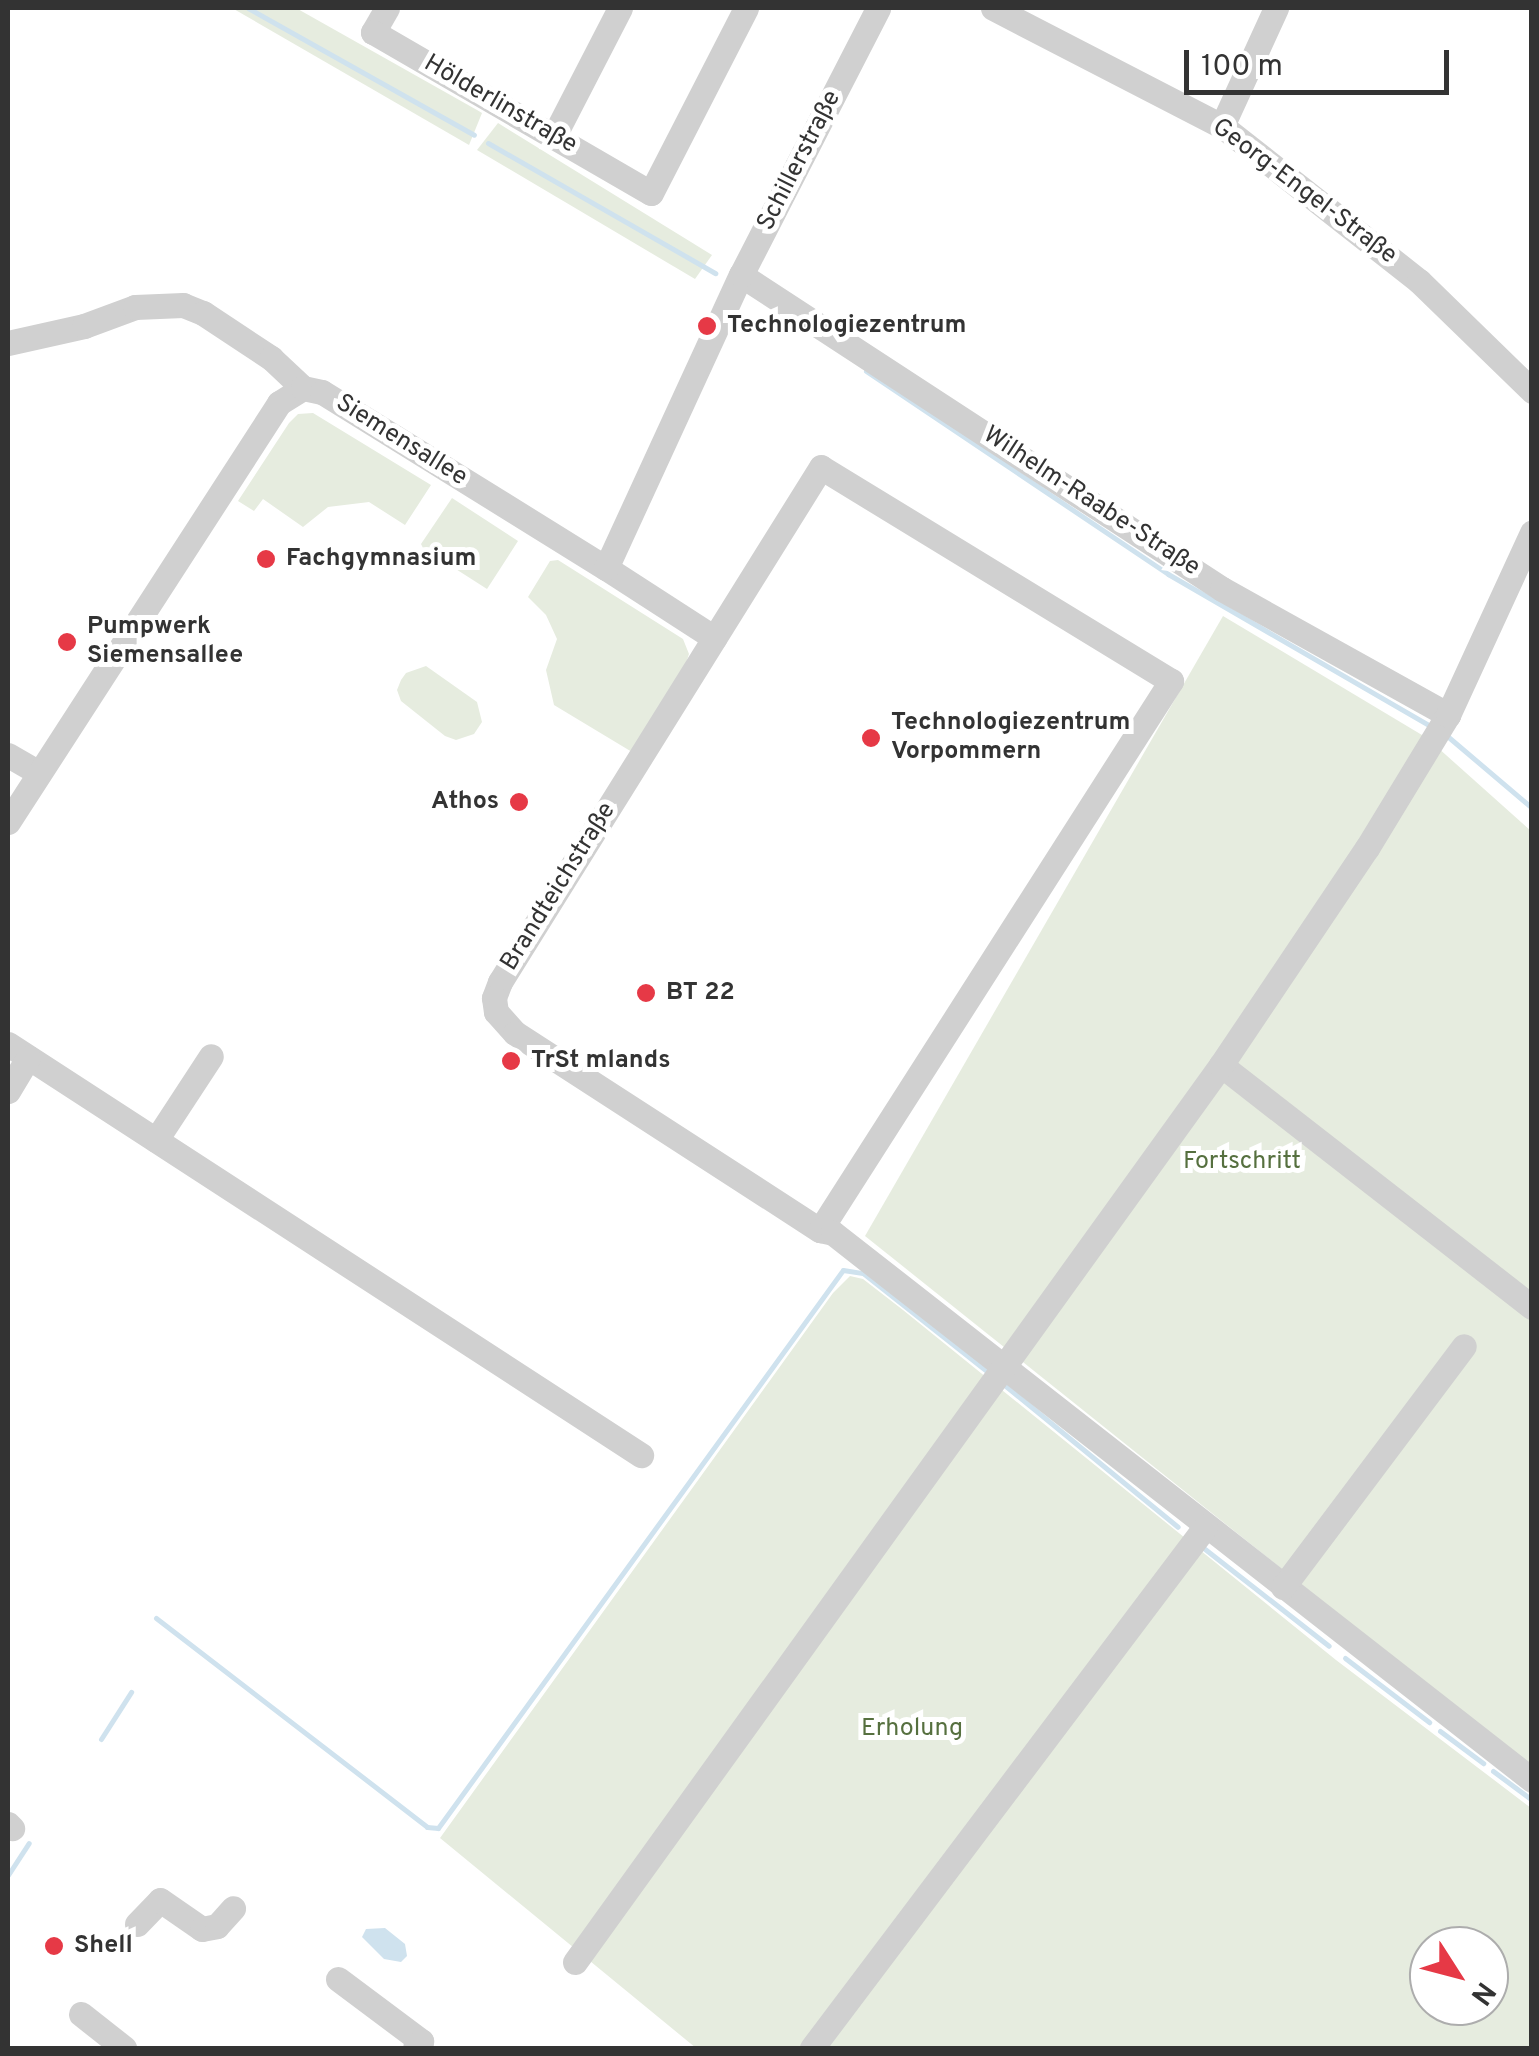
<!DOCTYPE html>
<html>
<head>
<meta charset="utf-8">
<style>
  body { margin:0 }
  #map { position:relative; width:1539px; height:2056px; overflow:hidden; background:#fff; font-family:Overpass,sans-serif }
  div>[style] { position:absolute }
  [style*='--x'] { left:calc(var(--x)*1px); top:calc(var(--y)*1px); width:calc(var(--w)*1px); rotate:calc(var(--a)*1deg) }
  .green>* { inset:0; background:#e6ecdf }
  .water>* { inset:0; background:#cfe2ee }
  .stream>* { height:5px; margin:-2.5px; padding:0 2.5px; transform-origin:2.5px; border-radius:2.5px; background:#cfe2ee }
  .minor>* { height:25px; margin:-12.5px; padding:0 12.5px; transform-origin:12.5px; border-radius:12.5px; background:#d0d0d0 }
  .dots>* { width:28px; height:28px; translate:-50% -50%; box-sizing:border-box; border:5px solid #fff; border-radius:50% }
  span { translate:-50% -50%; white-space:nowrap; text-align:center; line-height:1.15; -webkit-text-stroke:10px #fff; paint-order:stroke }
  .street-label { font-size:25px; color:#333 }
  .poi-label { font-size:25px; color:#333; font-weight:700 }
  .left { translate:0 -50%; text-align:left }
  .right { translate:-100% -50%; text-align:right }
  .park-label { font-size:25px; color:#56703f }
  .frame { position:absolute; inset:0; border:10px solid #333; pointer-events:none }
  .north { position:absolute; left:1409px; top:1926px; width:100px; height:100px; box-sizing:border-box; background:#fff; border:2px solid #adadad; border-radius:50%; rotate:126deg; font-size:28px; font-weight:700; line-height:40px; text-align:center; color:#333 }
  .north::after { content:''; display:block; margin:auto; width:35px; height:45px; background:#e63946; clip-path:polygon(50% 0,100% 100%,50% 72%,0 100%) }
  .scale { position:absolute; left:1184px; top:50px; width:265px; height:45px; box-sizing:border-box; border:5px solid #333; border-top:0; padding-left:12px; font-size:30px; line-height:35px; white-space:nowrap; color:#333; -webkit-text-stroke:8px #fff; paint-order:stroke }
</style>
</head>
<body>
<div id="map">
  <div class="green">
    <i style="clip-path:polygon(232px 8px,296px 8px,477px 110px,482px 113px,469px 145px)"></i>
    <i style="clip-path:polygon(498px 123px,712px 255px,695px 279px,477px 150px)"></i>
    <i style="clip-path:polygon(313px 413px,431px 485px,405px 525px,369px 502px,328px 507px,303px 527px,263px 499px,254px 511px,238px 501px,289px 423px,298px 414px)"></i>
    <i style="clip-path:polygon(452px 498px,518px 541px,487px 589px,423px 548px,421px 544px)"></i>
    <i style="clip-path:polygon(558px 560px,683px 639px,689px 654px,683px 672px,632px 752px,554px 705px,546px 670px,557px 639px,546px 615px,528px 597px,550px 561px)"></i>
    <i style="clip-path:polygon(1223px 616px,1427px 738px,1531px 831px,1531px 1768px,865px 1236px)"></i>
    <i style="clip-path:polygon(426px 666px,477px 702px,482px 722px,474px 734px,456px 740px,445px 736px,401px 701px,397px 690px,401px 680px,406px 673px)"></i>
    <i style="clip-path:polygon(evenodd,850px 1276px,863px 1279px,903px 1310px,1336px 1660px,1531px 1808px,1531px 2048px,696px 2048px,440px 1838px,833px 1293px,850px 1276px,1429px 1946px,1489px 1946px,1489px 2006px,1429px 2006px,1429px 1946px)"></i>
  </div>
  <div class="water">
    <i style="clip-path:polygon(385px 1928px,405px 1944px,407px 1956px,401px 1962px,384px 1959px,362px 1937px,366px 1929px)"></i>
  </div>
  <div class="stream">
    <i style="--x:248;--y:8;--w:259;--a:29.3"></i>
    <i style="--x:488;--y:143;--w:262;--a:29.8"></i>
    <i style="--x:866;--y:371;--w:364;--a:33.9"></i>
    <i style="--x:1168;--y:574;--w:305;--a:30.1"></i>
    <i style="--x:1446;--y:735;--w:113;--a:40.3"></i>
    <i style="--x:1002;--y:1383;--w:227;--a:39.3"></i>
    <i style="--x:1201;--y:1546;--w:162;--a:38"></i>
    <i style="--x:156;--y:1618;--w:342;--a:37.6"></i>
    <i style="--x:427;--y:1827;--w:11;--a:5"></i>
    <i style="--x:438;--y:1828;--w:689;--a:-54.03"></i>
    <i style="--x:843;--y:1270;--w:20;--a:9"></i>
    <i style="--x:863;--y:1273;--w:159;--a:38.4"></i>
    <i style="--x:1345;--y:1658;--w:106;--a:37.3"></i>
    <i style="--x:1440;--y:1731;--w:54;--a:36.7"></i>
    <i style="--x:101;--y:1739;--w:56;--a:-57.4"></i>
    <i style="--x:1493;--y:1771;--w:49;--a:36.6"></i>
    <i style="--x:8;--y:1875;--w:38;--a:-57"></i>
  </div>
  <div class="minor">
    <i style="--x:387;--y:8;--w:28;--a:120"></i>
    <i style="--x:373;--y:32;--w:321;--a:30.1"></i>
    <i style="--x:651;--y:193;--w:208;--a:-62.8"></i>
    <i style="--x:993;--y:8;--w:258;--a:27.3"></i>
    <i style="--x:1222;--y:126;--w:251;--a:38.2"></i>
    <i style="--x:1419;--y:281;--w:158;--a:44.2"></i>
    <i style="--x:1222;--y:126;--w:130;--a:-65.4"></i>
    <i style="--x:554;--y:136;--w:144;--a:-62.7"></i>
    <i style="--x:741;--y:275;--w:574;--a:33.14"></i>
    <i style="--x:1222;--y:589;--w:259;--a:29.1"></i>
    <i style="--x:8;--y:343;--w:78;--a:-12.6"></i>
    <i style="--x:84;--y:326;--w:54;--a:-20.4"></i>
    <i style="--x:135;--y:307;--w:48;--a:-2.4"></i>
    <i style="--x:183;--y:305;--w:22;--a:22"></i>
    <i style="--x:203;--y:313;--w:82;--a:33.5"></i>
    <i style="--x:271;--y:358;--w:44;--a:43.2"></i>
    <i style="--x:606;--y:568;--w:129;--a:32.9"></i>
    <i style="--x:8;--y:755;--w:36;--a:30"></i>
    <i style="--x:8;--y:822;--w:499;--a:-57.1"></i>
    <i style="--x:279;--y:403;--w:28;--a:-32"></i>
    <i style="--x:303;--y:388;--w:19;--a:12"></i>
    <i style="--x:322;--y:392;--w:334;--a:31.8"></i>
    <i style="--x:606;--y:568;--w:323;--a:-65.3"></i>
    <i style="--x:741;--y:275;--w:300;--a:-62.8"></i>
    <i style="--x:8;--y:1044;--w:755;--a:33"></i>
    <i style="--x:1221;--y:1065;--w:394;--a:37.9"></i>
    <i style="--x:8;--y:1091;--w:39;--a:-59"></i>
    <i style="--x:156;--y:1140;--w:100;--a:-56.8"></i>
    <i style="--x:820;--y:1230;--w:652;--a:-57.41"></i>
    <i style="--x:1171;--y:681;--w:410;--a:-148.6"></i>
    <i style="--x:821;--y:467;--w:607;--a:121.94"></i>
    <i style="--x:500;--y:982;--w:17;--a:111"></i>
    <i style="--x:494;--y:998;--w:14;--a:82"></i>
    <i style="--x:496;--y:1012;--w:28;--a:48"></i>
    <i style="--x:515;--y:1033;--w:363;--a:32.9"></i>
    <i style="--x:820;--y:1230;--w:13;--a:13"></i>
    <i style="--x:833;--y:1233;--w:888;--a:38.04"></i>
    <i style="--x:1283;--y:1587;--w:301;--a:-53.1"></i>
    <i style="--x:8;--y:1824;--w:6;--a:45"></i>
    <i style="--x:137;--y:1924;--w:33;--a:-46"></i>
    <i style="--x:160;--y:1900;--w:51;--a:34.6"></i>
    <i style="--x:202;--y:1929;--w:15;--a:-11"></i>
    <i style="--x:217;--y:1926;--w:24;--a:-48"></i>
    <i style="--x:575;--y:1962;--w:1105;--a:-54.24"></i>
    <i style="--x:1221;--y:1065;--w:262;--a:-56.1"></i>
    <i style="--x:1367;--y:848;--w:156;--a:-58.7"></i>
    <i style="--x:1448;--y:715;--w:201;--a:-65.3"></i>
    <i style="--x:338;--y:1979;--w:104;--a:36.8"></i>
    <i style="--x:421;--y:2041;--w:9;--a:131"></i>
    <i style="--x:81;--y:2014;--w:55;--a:38.3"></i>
    <i style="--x:812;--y:2048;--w:653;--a:-52.97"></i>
  </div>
  <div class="dots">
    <i style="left:707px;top:326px;background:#e63946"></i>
    <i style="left:266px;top:559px;background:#e63946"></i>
    <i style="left:67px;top:642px;background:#e63946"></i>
    <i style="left:871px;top:738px;background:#e63946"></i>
    <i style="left:519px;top:802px;background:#e63946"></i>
    <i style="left:646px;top:993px;background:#e63946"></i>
    <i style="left:511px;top:1061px;background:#e63946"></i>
    <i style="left:54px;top:1946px;background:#e63946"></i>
  </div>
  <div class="street-label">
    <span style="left:500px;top:105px;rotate:30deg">Hölderlinstraße</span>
    <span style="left:800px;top:161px;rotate:-63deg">Schillerstraße</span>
    <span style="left:1304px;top:192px;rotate:37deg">Georg-Engel-Straße</span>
    <span style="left:401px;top:441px;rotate:32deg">Siemensallee</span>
    <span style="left:1091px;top:502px;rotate:33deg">Wilhelm-Raabe-Straße</span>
    <span style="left:559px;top:887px;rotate:-58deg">Brandteichstraße</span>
  </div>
  <div class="poi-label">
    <span class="left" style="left:727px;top:326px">Technologiezentrum</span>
    <span class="left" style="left:286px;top:559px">Fachgymnasium</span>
    <span class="left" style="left:87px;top:642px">Pumpwerk<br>Siemensallee</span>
    <span class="left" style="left:891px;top:738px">Technologiezentrum<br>Vorpommern</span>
    <span class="right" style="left:499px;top:802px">Athos</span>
    <span class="left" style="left:666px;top:993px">BT 22</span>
    <span class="left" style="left:531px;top:1061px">TrSt mlands</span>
    <span class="left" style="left:74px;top:1946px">Shell</span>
  </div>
  <div class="park-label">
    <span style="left:1242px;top:1162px">Fortschritt</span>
    <span style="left:912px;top:1729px">Erholung</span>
  </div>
  <div class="frame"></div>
  <div class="north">N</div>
  <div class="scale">100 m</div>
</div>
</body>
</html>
